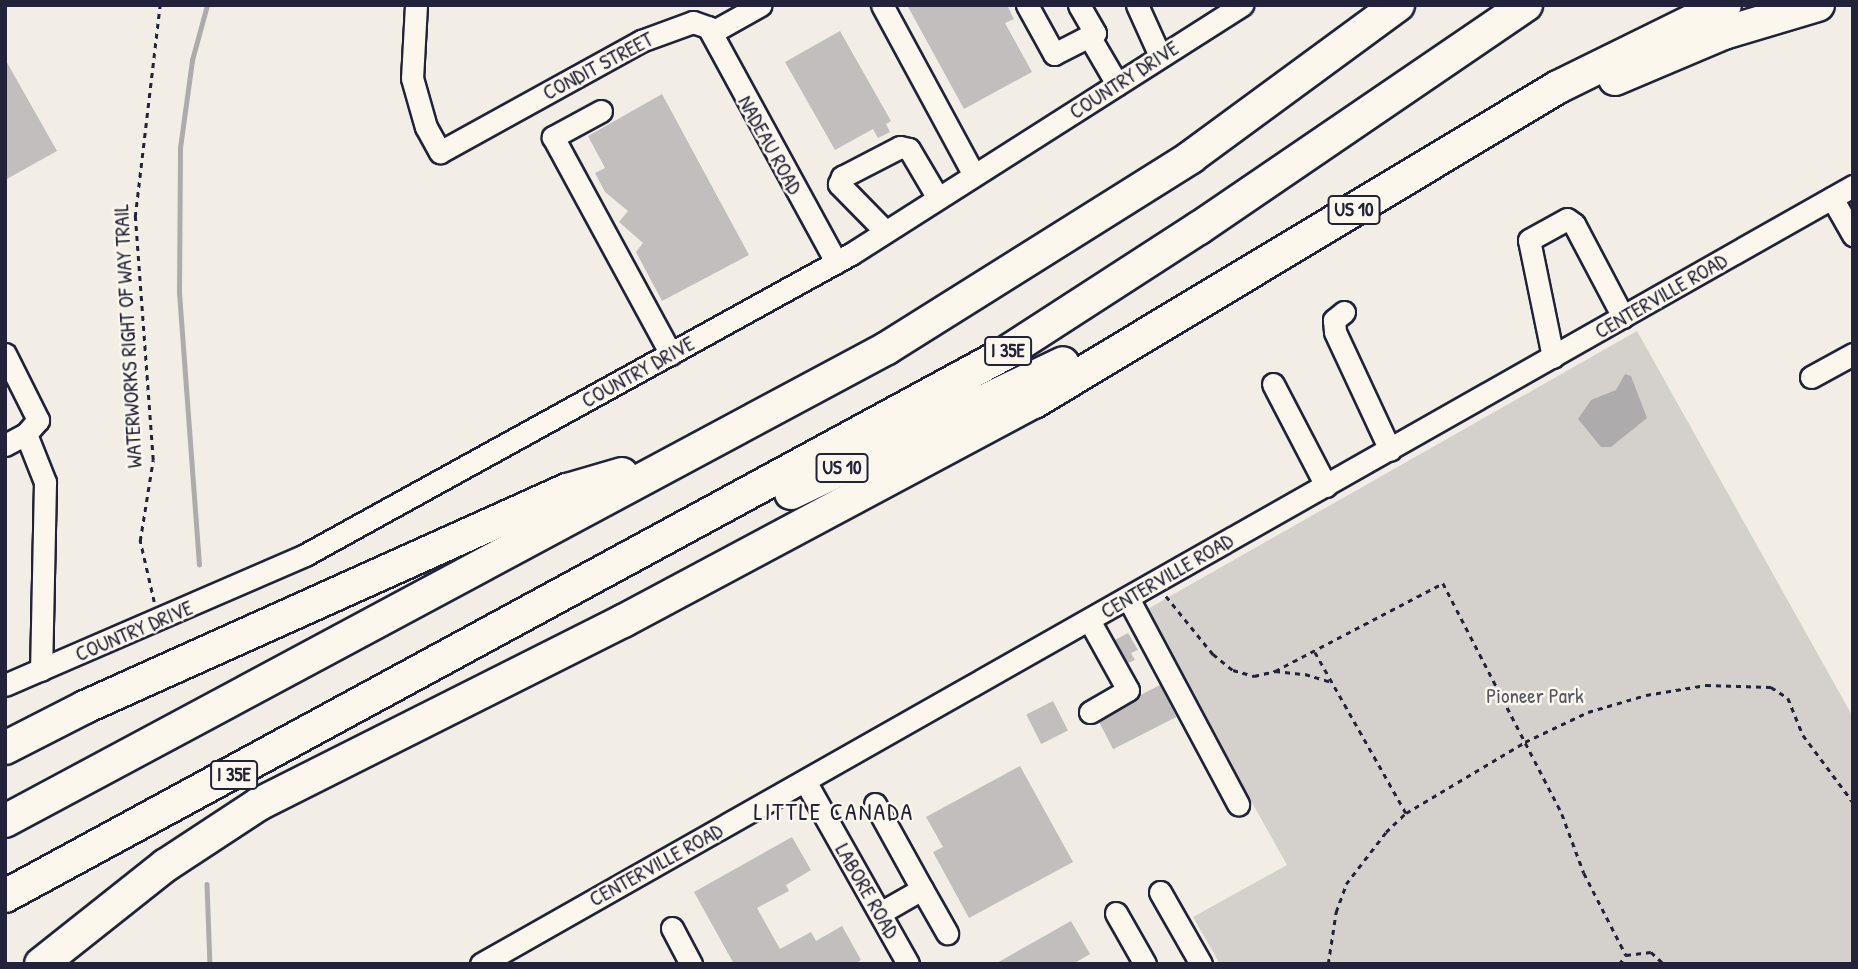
<!DOCTYPE html>
<html>
<head>
<meta charset="utf-8">
<style>
  body { margin:0 }
  #map { position:relative; width:1858px; height:969px; overflow:hidden; background:#f2eee5; font-family:"Patrick Hand",sans-serif }
  div>[style] { position:absolute }
  [style*='--x'] { left:calc(var(--x)*1px); top:calc(var(--y)*1px); width:calc(var(--w)*1px); rotate:calc(var(--a)*1deg) }
  .green>* { inset:0; background:#d4d1cc }
  .water>* { inset:0; background:#aeabad }
  .stream>* { height:4.5px; margin:-2.25px; padding:0 2.25px; transform-origin:2.25px; border-radius:2.25px; background:#aeabad }
  .building>* { inset:0; background:#c2bebe; transform-origin:0 0 }
  .path>* { height:2.5px; margin-top:-1.25px; transform-origin:0; background:repeating-linear-gradient(90deg,#22223b 0 5px,transparent 0 10px) }
  .roads { filter:drop-shadow(2px 0 #22223b) drop-shadow(-2px 0 #22223b) drop-shadow(0 2px #22223b) drop-shadow(0 -2px #22223b) }
  .minor>* { height:21px; margin:-10.5px; padding:0 10.5px; transform-origin:10.5px; border-radius:10.5px; background:#fbf7ec }
  .highway>* { height:32px; margin:-16px; padding:0 16px; transform-origin:16px; border-radius:16px; background:#fbf7ec }
  span { translate:-50% -50%; white-space:nowrap; text-align:center; line-height:1.15; -webkit-text-stroke:5px #fbf7ec; paint-order:stroke }
  .shield-label span { padding:2px 5px; background:#fbf7ec; border:2px solid; border-radius:5px; -webkit-text-stroke-width:0 }
  .shield-label { font-size:19px; color:#22223b; font-weight:700 }
  .street-label { font-size:21px; color:#22223b }
  .park-label { font-size:21px; color:#575766 }
  .quarter-label { font-size:24px; color:#22223b; letter-spacing:2px }
  .frame { position:absolute; inset:0; border:7px solid #22223b; pointer-events:none }
</style>
</head>
<body>
<div id="map">
  <div class="green">
    <i style="clip-path:polygon(1637px 331px,1853px 717px,1853px 964px,1220px 964px,1193px 917px,1287px 865px,1144px 611px)"></i>
  </div>
  <div class="water">
    <i style="clip-path:polygon(1625px 374px,1631px 376px,1647px 418px,1611px 447px,1601px 447px,1578px 419px,1591px 400px,1616px 390px)"></i>
  </div>
  <div class="stream">
    <i style="--x:199;--y:565;--w:272;--a:-94.2"></i>
    <i style="--x:179;--y:294;--w:146;--a:-89.6"></i>
    <i style="--x:180;--y:148;--w:89;--a:-82.2"></i>
    <i style="--x:192;--y:60;--w:57;--a:-74.7"></i>
    <i style="--x:207;--y:884;--w:80;--a:87.9"></i>
  </div>
  <div class="building">
    <i style="clip-path:polygon(907px 5px,1007px 5px,1014px 19px,1005px 23px,1032px 72px,964px 109px)"></i>
    <i style="clip-path:polygon(840px 31px,891px 121px,886px 124px,890px 132px,878px 138px,873px 129px,835px 150px,785px 62px)"></i>
    <i style="clip-path:polygon(5px 59px,57px 151px,5px 180px)"></i>
    <i style="clip-path:polygon(662px 94px,749px 255px,662px 301px,636px 252px,643px 243px,619px 222px,628px 211px,605px 192px,595px 173px,605px 168px,588px 136px)"></i>
    <i style="clip-path:polygon(1128px 633px,1138px 650px,1131px 653px,1135px 660px,1128px 663px,1115px 640px)"></i>
    <i style="left:1160px;top:685px;width:36px;height:71px;rotate:63deg"></i>
    <i style="left:1053px;top:701px;width:33px;height:30px;rotate:63deg"></i>
    <i style="clip-path:polygon(1020px 766px,1073px 862px,969px 918px,933px 852px,943px 847px,926px 817px)"></i>
    <i style="clip-path:polygon(792px 837px,811px 870px,786px 885px,789px 891px,757px 908px,780px 949px,811px 932px,816px 941px,842px 926px,861px 960px,854px 964px,734px 964px,694px 892px)"></i>
    <i style="clip-path:polygon(1071px 921px,1090px 954px,1073px 964px,995px 964px)"></i>
  </div>
  <div class="path">
    <i style="--x:1166;--y:596;--w:75;--a:51"></i>
    <i style="--x:1213;--y:654;--w:26;--a:39"></i>
    <i style="--x:1233;--y:670;--w:22;--a:16"></i>
    <i style="--x:1254;--y:676;--w:22;--a:-13"></i>
    <i style="--x:1275;--y:671;--w:30;--a:6"></i>
    <i style="--x:1305;--y:674;--w:28;--a:17"></i>
    <i style="--x:154;--y:602;--w:63;--a:-102.9"></i>
    <i style="--x:140;--y:541;--w:82;--a:-80.9"></i>
    <i style="--x:153;--y:460;--w:244;--a:-94.2"></i>
    <i style="--x:135;--y:217;--w:213;--a:-83.3"></i>
    <i style="--x:1315;--y:652;--w:185;--a:60.5"></i>
    <i style="--x:1275;--y:671;--w:190;--a:-27.6"></i>
    <i style="--x:1443;--y:583;--w:260;--a:62.7"></i>
    <i style="--x:1562;--y:814;--w:63;--a:69.6"></i>
    <i style="--x:1584;--y:873;--w:92;--a:62.9"></i>
    <i style="--x:1328;--y:964;--w:53;--a:-81.3"></i>
    <i style="--x:1336;--y:912;--w:30;--a:-70"></i>
    <i style="--x:1346;--y:884;--w:66;--a:-52.4"></i>
    <i style="--x:1386;--y:832;--w:28;--a:-44"></i>
    <i style="--x:1406;--y:813;--w:139;--a:-30.8"></i>
    <i style="--x:1525;--y:742;--w:70;--a:-25.5"></i>
    <i style="--x:1588;--y:712;--w:60;--a:-16.3"></i>
    <i style="--x:1646;--y:695;--w:61;--a:-9.5"></i>
    <i style="--x:1706;--y:685;--w:65;--a:1.8"></i>
    <i style="--x:1771;--y:687;--w:20;--a:33"></i>
    <i style="--x:1788;--y:698;--w:40;--a:68"></i>
    <i style="--x:1803;--y:735;--w:84;--a:53.3"></i>
    <i style="--x:1619;--y:964;--w:11;--a:-52"></i>
    <i style="--x:1626;--y:955;--w:25;--a:-7"></i>
    <i style="--x:1651;--y:952;--w:18;--a:43"></i>
  </div>
  <div class="roads">
    <div class="minor">
      <i style="--x:416;--y:5;--w:73;--a:93.1"></i>
      <i style="--x:412;--y:78;--w:51;--a:74.1"></i>
      <i style="--x:426;--y:127;--w:29;--a:61"></i>
      <i style="--x:440;--y:152;--w:230;--a:-28.9"></i>
      <i style="--x:641;--y:41;--w:55;--a:-20.1"></i>
      <i style="--x:693;--y:22;--w:24;--a:19"></i>
      <i style="--x:716;--y:30;--w:51;--a:-29.1"></i>
      <i style="--x:882;--y:5;--w:193;--a:61.6"></i>
      <i style="--x:1027;--y:5;--w:56;--a:61.1"></i>
      <i style="--x:1054;--y:54;--w:46;--a:-27.1"></i>
      <i style="--x:1095;--y:33;--w:32;--a:-120"></i>
      <i style="--x:1137;--y:5;--w:56;--a:65.7"></i>
      <i style="--x:708;--y:27;--w:268;--a:61.4"></i>
      <i style="--x:1089;--y:36;--w:56;--a:59.7"></i>
      <i style="--x:601;--y:111;--w:55;--a:151.6"></i>
      <i style="--x:553;--y:137;--w:247;--a:61.5"></i>
      <i style="--x:1832;--y:198;--w:43;--a:60.4"></i>
      <i style="--x:885;--y:231;--w:66;--a:-134.4"></i>
      <i style="--x:839;--y:184;--w:8;--a:-67"></i>
      <i style="--x:842;--y:177;--w:65;--a:-27.3"></i>
      <i style="--x:900;--y:147;--w:9;--a:13"></i>
      <i style="--x:909;--y:149;--w:57;--a:59.4"></i>
      <i style="--x:1344;--y:312;--w:13;--a:141"></i>
      <i style="--x:1334;--y:320;--w:12;--a:85"></i>
      <i style="--x:1335;--y:332;--w:130;--a:65"></i>
      <i style="--x:5;--y:354;--w:74;--a:63.4"></i>
      <i style="--x:38;--y:420;--w:18;--a:131"></i>
      <i style="--x:1553;--y:357;--w:119;--a:-101.6"></i>
      <i style="--x:1529;--y:240;--w:43;--a:-28.9"></i>
      <i style="--x:1567;--y:219;--w:9;--a:36"></i>
      <i style="--x:1574;--y:224;--w:105;--a:62.2"></i>
      <i style="--x:1811;--y:377;--w:48;--a:-28.7"></i>
      <i style="--x:1273;--y:384;--w:115;--a:62.5"></i>
      <i style="--x:5;--y:445;--w:24;--a:-28"></i>
      <i style="--x:26;--y:434;--w:52;--a:68.4"></i>
      <i style="--x:45;--y:482;--w:188;--a:91.2"></i>
      <i style="--x:1128;--y:598;--w:234;--a:61.9"></i>
      <i style="--x:1089;--y:620;--w:80;--a:60.9"></i>
      <i style="--x:1128;--y:690;--w:44;--a:149.9"></i>
      <i style="--x:5;--y:685;--w:327;--a:-23.4"></i>
      <i style="--x:305;--y:555;--w:623;--a:-28.87"></i>
      <i style="--x:851;--y:254;--w:464;--a:-32.5"></i>
      <i style="--x:805;--y:781;--w:210;--a:60.6"></i>
      <i style="--x:875;--y:804;--w:97;--a:61.1"></i>
      <i style="--x:922;--y:889;--w:48;--a:150.3"></i>
      <i style="--x:922;--y:889;--w:51;--a:60.4"></i>
      <i style="--x:1160;--y:892;--w:83;--a:60.3"></i>
      <i style="--x:1116;--y:913;--w:59;--a:60.4"></i>
      <i style="--x:672;--y:928;--w:41;--a:62.2"></i>
      <i style="--x:481;--y:964;--w:1577;--a:-29.56"></i>
    </div>
    <div class="highway">
      <i style="--x:1615;--y:79;--w:118;--a:-22.9"></i>
      <i style="--x:1724;--y:33;--w:98;--a:-16.6"></i>
      <i style="--x:791;--y:493;--w:301;--a:-25.5"></i>
      <i style="--x:5;--y:748;--w:90;--a:-27.1"></i>
      <i style="--x:85;--y:707;--w:529;--a:-24.24"></i>
      <i style="--x:567;--y:490;--w:57;--a:-16.2"></i>
      <i style="--x:5;--y:821;--w:1001;--a:-28.2"></i>
      <i style="--x:887;--y:348;--w:359;--a:-32.1"></i>
      <i style="--x:1191;--y:157;--w:257;--a:-36.3"></i>
      <i style="--x:5;--y:896;--w:1137;--a:-28.48"></i>
      <i style="--x:1004;--y:354;--w:232;--a:-32.9"></i>
      <i style="--x:1199;--y:228;--w:396;--a:-34.3"></i>
      <i style="--x:41;--y:964;--w:159;--a:-38.4"></i>
      <i style="--x:166;--y:865;--w:111;--a:-33.3"></i>
      <i style="--x:259;--y:804;--w:407;--a:-26.7"></i>
      <i style="--x:623;--y:621;--w:466;--a:-28.1"></i>
      <i style="--x:1034;--y:402;--w:611;--a:-31.01"></i>
      <i style="--x:1558;--y:87;--w:186;--a:-26.2"></i>
    </div>
  </div>
  <div class="shield-label">
    <span style="left:1354px;top:210px">US 10</span>
    <span style="left:1008px;top:351px">I 35E</span>
    <span style="left:842px;top:468px">US 10</span>
    <span style="left:234px;top:775px">I 35E</span>
  </div>
  <div class="street-label">
    <span style="left:598px;top:66px;rotate:-28deg">CONDIT STREET</span>
    <span style="left:1124px;top:80px;rotate:-33deg">COUNTRY DRIVE</span>
    <span style="left:770px;top:145px;rotate:61deg">NADEAU ROAD</span>
    <span style="left:1661px;top:296px;rotate:-30deg">CENTERVILLE ROAD</span>
    <span style="left:128px;top:336px;rotate:-93deg">WATERWORKS RIGHT OF WAY TRAIL</span>
    <span style="left:638px;top:372px;rotate:-29deg">COUNTRY DRIVE</span>
    <span style="left:1167px;top:576px;rotate:-30deg">CENTERVILLE ROAD</span>
    <span style="left:134px;top:631px;rotate:-23deg">COUNTRY DRIVE</span>
    <span style="left:656px;top:865px;rotate:-29deg">CENTERVILLE ROAD</span>
    <span style="left:867px;top:891px;rotate:60deg">LABORE ROAD</span>
  </div>
  <div class="park-label">
    <span style="left:1535px;top:696px">Pioneer Park</span>
  </div>
  <div class="quarter-label">
    <span style="left:834px;top:812px">LITTLE CANADA</span>
  </div>
  <div class="frame"></div>
</div>
</body>
</html>
